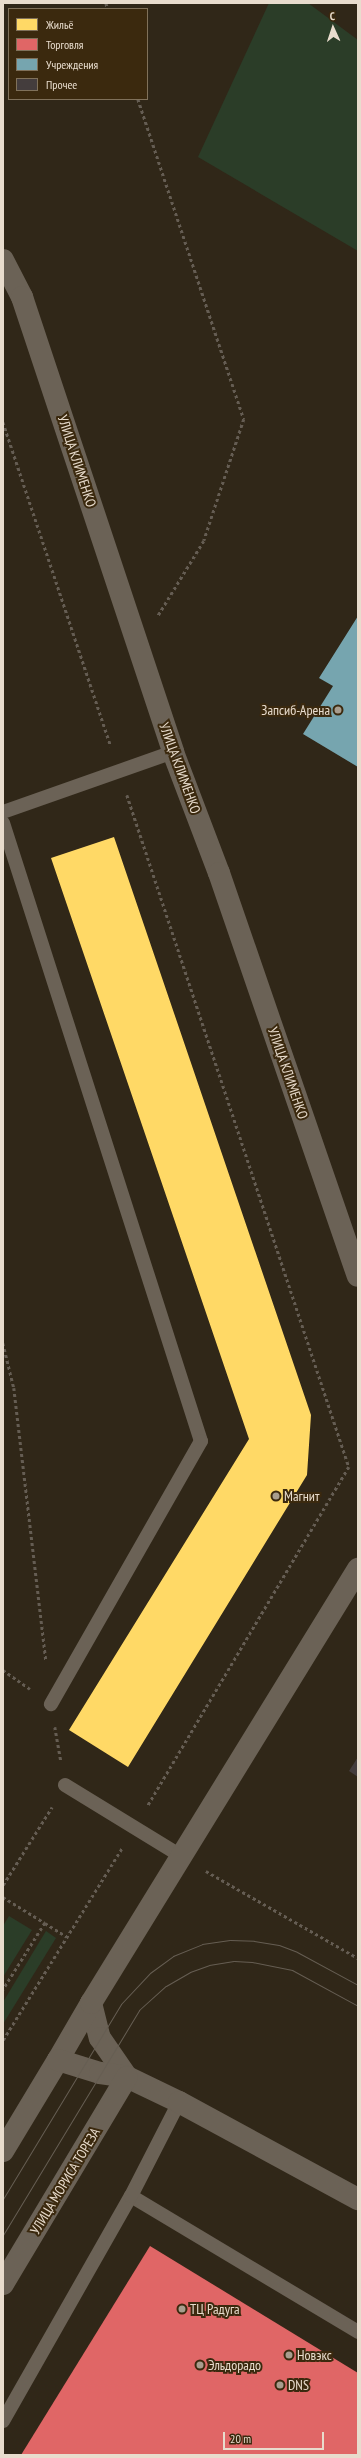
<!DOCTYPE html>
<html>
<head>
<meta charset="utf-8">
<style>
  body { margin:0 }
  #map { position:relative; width:361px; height:2458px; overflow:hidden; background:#302718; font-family:"PT Sans Narrow",sans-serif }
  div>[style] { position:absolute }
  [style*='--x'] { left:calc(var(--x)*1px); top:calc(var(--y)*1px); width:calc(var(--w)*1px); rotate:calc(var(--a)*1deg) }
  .green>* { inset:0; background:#2b3d28 }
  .homes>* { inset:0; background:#ffd966 }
  .shops>* { inset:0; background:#e06666 }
  .public>* { inset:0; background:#76a5af }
  .building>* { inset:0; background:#443d3d }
  .path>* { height:2.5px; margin-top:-1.25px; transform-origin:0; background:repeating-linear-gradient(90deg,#655d53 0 3px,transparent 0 6px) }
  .service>* { height:14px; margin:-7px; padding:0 7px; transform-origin:7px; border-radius:7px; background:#6b6256 }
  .minor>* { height:22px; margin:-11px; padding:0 11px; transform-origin:11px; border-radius:11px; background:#6b6256 }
  .tertiary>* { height:22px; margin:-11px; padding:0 11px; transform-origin:11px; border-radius:11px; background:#6b6256 }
  .tram>* { height:1px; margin:-0.5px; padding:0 0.5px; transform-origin:0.5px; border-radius:0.5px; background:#665e53 }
  .dots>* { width:11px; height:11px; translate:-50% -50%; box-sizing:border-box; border:2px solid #3b290e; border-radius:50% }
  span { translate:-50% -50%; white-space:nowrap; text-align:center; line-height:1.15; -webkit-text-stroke:4px #3b290e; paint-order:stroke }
  .street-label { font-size:14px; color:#e8dccd }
  .poi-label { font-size:14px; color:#e8dccd }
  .right { translate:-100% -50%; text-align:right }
  .left { translate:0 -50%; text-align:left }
  .frame { position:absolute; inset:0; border:4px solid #e8dccd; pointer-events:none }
  .legend { position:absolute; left:8px; top:8px; width:140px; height:92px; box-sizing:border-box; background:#3b290e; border:1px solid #80715a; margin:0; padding:5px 7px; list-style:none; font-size:12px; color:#e8dccd }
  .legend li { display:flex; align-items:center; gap:8px; height:20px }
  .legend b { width:20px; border:1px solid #80715a }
  .north { position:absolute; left:313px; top:8px; width:40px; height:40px; -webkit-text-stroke:3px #3b290e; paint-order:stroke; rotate:357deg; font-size:11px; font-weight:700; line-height:16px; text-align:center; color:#e8dccd }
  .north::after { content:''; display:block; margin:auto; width:14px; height:18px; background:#e8dccd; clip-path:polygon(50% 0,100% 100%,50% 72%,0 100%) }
  .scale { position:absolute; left:223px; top:2432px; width:101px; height:18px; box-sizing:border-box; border:2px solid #e8dccd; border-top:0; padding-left:5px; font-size:12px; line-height:14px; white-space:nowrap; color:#e8dccd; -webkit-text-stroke:3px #3b290e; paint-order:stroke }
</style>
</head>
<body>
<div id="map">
  <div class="green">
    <i style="clip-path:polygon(269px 3px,308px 3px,358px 40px,358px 251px,198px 157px)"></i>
    <i style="clip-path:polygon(9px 1916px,32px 1930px,3px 1977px,3px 1926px)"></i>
    <i style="clip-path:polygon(46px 1931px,56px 1938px,3px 2024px,3px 2002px)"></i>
  </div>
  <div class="homes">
    <i style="clip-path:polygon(114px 837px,311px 1415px,307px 1475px,128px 1767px,69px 1730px,249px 1439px,51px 858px)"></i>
  </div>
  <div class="shops">
    <i style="clip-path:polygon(150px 2246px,358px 2373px,358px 2455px,21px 2455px)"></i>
  </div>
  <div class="public">
    <i style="clip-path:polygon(358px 616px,358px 767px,303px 734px,333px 686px,319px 678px)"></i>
  </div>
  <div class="building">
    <i style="clip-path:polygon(358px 1757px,358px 1777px,349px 1771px)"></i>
  </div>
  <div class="path">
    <i style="--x:106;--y:3;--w:6;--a:72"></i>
    <i style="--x:138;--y:99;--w:337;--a:71.7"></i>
    <i style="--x:244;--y:419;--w:128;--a:108.2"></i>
    <i style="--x:204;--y:541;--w:88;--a:121.5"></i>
    <i style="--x:3;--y:422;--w:342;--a:71.6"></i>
    <i style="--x:127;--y:795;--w:708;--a:71.72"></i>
    <i style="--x:349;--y:1467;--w:395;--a:120.7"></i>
    <i style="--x:3;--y:1343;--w:46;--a:76.3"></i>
    <i style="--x:14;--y:1388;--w:275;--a:83.3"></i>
    <i style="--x:3;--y:1670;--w:33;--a:35"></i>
    <i style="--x:55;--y:1727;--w:34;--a:80"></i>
    <i style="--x:206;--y:1871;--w:175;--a:29.8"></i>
    <i style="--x:3;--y:1885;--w:92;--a:-57.9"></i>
    <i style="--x:3;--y:1897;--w:49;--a:31.8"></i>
    <i style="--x:45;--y:1923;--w:79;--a:122.1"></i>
    <i style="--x:45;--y:1923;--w:26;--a:32"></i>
    <i style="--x:3;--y:2040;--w:226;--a:-58.2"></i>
  </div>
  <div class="service">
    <i style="--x:3;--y:812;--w:180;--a:-19.4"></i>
    <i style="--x:3;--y:823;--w:649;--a:72.24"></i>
    <i style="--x:201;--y:1441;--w:303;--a:119.7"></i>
    <i style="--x:65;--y:1785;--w:136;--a:31.5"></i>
    <i style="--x:131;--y:2196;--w:265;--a:30.9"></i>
    <i style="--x:3;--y:2421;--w:259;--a:-60.4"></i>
    <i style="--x:131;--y:2196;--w:106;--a:-62.9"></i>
  </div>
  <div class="minor">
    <i style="--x:3;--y:260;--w:42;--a:62.8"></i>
    <i style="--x:22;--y:297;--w:479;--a:71.6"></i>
    <i style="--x:173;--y:752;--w:129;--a:69.2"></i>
    <i style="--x:219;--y:873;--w:426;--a:71"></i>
    <i style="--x:91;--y:2003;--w:36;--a:76"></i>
    <i style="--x:100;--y:2038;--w:47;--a:55.3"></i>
    <i style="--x:58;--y:2060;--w:66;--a:-59.9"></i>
    <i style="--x:91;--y:2003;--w:510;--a:-58.4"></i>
  </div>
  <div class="tertiary">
    <i style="--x:3;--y:2151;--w:106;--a:-58.9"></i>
    <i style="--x:58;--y:2060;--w:44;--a:17.2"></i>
    <i style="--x:100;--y:2073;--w:27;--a:8"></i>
    <i style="--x:127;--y:2077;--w:58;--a:25.7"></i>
    <i style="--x:179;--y:2102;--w:204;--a:28.5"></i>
    <i style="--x:3;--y:2284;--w:241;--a:-59.1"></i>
  </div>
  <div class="tram">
    <i style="--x:3;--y:2199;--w:228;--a:-58.8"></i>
    <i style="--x:121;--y:2004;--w:42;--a:-46.9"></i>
    <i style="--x:150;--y:1973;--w:29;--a:-36"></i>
    <i style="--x:173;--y:1956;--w:31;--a:-22"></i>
    <i style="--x:202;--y:1944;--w:28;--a:-8"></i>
    <i style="--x:230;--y:1940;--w:24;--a:2"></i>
    <i style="--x:254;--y:1941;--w:25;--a:9"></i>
    <i style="--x:279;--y:1945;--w:19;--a:21"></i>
    <i style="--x:297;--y:1952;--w:69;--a:28.4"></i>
    <i style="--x:3;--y:2235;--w:263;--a:-58.8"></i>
    <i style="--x:139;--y:2010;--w:36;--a:-42"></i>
    <i style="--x:166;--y:1986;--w:28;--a:-30"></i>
    <i style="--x:190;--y:1972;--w:20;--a:-20"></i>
    <i style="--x:209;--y:1965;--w:25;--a:-9"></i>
    <i style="--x:234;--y:1961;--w:18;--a:3"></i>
    <i style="--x:252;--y:1962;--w:41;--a:11.3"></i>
    <i style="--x:292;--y:1970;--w:75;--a:28.6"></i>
  </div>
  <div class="dots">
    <i style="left:338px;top:710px;background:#a89d8e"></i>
    <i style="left:276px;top:1496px;background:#a89d8e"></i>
    <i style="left:182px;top:2309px;background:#a89d8e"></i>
    <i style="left:289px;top:2355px;background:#a89d8e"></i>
    <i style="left:200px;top:2365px;background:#a89d8e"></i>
    <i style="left:280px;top:2385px;background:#a89d8e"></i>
  </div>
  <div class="street-label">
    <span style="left:77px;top:461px;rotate:72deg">УЛИЦА КЛИМЕНКО</span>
    <span style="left:180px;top:768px;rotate:70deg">УЛИЦА КЛИМЕНКО</span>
    <span style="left:288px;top:1073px;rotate:71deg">УЛИЦА КЛИМЕНКО</span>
    <span style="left:65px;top:2181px;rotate:-59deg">УЛИЦА МОРИСА ТОРЕЗА</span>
  </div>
  <div class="poi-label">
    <span class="right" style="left:330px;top:710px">Запсиб-Арена</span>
    <span class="left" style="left:284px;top:1496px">Магнит</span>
    <span class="left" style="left:190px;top:2309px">ТЦ Радуга</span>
    <span class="left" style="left:297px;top:2355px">Новэкс</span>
    <span class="left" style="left:208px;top:2365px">Эльдорадо</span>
    <span class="left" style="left:288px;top:2385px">DNS</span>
  </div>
  <div class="frame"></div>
  <ul class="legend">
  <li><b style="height:11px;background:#ffd966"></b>Жильё</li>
  <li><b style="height:11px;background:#e06666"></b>Торговля</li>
  <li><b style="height:11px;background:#76a5af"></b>Учреждения</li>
  <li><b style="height:11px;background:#443d3d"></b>Прочее</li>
  </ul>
  <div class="north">С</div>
  <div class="scale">20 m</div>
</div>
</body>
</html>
